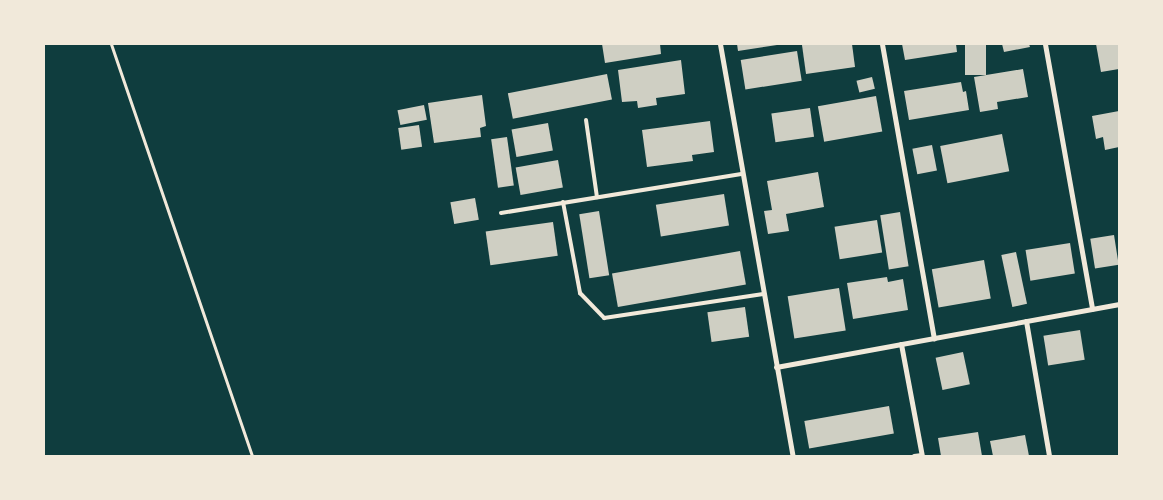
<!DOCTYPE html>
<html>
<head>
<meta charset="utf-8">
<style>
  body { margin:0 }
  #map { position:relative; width:1163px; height:500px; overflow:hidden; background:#0f3d3e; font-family:"Work Sans",sans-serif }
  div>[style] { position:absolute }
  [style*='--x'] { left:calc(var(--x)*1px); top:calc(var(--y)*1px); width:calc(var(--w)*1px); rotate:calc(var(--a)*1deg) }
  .building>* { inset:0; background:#cfcfc3; transform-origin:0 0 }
  .path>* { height:3px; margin:-1.5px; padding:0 1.5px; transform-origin:1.5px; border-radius:1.5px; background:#f1e9da }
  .service>* { height:4px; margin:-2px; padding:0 2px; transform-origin:2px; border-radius:2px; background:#f1e9da }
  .minor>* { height:5px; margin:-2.5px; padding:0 2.5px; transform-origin:2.5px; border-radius:2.5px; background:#f1e9da }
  span { translate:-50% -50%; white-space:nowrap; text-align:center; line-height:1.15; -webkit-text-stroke:5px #f1e9da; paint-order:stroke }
  .frame { position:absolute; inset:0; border:45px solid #f1e9da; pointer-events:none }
</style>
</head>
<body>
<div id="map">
  <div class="building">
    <i style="clip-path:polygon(602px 44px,660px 44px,661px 54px,605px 63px)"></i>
    <i style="clip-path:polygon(737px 44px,777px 44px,777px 45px,738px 51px)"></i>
    <i style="clip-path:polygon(852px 44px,855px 67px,806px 74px,802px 45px)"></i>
    <i style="clip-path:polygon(902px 44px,956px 44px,957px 52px,905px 60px)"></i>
    <i style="left:965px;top:44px;width:21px;height:31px"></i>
    <i style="clip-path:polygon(1002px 44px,1029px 44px,1030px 47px,1004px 52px)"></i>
    <i style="clip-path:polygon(1096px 44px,1119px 44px,1119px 69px,1101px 72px)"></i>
    <i style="left:797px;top:51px;width:30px;height:57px;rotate:81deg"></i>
    <i style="clip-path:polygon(681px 60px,685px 94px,656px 98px,657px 105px,638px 108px,637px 101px,622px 102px,618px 70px)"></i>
    <i style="clip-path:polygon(1023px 69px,1028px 97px,997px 102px,998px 109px,980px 112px,974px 77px)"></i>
    <i style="left:607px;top:74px;width:26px;height:101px;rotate:79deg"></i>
    <i style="left:872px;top:77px;width:12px;height:16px;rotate:76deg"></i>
    <i style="clip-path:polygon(961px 82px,963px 92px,966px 91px,969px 110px,909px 120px,904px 91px)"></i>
    <i style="clip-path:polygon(482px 95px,486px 126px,480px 128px,481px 137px,434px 143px,428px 103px)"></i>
    <i style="left:876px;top:96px;width:36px;height:59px;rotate:80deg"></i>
    <i style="left:424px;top:105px;width:15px;height:27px;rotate:79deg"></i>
    <i style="left:810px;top:108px;width:29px;height:39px;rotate:82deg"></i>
    <i style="clip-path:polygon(1119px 111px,1119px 147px,1105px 150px,1103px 137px,1096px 139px,1092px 116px)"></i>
    <i style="clip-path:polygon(710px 121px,714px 152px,692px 155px,693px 161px,647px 167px,642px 130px)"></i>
    <i style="left:548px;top:123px;width:28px;height:37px;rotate:80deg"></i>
    <i style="left:419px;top:125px;width:22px;height:21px;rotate:82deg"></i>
    <i style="left:1002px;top:134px;width:38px;height:63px;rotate:79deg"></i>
    <i style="left:507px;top:137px;width:49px;height:16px;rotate:82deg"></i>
    <i style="left:932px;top:145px;width:26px;height:20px;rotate:79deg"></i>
    <i style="left:558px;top:160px;width:28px;height:43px;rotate:80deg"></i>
    <i style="clip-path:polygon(818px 172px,824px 207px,786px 214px,789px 231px,768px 234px,764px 211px,772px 210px,767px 181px)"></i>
    <i style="left:724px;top:194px;width:32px;height:69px;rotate:81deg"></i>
    <i style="left:475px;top:198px;width:22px;height:25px;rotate:80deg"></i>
    <i style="left:599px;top:211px;width:65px;height:20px;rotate:81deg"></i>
    <i style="left:900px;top:212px;width:55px;height:20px;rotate:81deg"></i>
    <i style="left:877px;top:220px;width:33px;height:43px;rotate:81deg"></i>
    <i style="left:553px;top:222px;width:34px;height:68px;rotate:82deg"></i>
    <i style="left:1114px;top:235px;width:30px;height:24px;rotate:81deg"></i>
    <i style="left:1070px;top:243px;width:31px;height:45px;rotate:81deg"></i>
    <i style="left:740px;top:251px;width:34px;height:130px;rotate:80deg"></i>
    <i style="left:1016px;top:252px;width:53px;height:15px;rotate:78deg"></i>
    <i style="left:984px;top:260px;width:39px;height:53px;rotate:80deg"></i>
    <i style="clip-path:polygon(887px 277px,888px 282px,903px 279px,908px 310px,853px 319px,847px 283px)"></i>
    <i style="left:839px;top:288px;width:43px;height:52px;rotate:81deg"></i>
    <i style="left:745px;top:307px;width:30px;height:38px;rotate:82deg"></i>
    <i style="left:1080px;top:330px;width:30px;height:37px;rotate:81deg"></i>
    <i style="left:963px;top:352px;width:33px;height:28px;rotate:78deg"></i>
    <i style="left:889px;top:406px;width:28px;height:86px;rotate:80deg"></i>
    <i style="clip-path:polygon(978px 432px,982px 456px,941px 456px,938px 438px)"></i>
    <i style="clip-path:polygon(1025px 435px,1029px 456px,993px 456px,990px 441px)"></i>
  </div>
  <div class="path">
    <i style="--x:111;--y:44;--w:435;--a:71.1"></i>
  </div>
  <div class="service">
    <i style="--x:586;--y:120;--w:78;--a:81.9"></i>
    <i style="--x:563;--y:202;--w:93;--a:79.4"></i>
    <i style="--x:580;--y:293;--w:35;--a:46"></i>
    <i style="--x:604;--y:318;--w:161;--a:-8.6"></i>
    <i style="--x:501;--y:213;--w:245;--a:-9.2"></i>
    <i style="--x:914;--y:456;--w:8;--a:-7"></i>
  </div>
  <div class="minor">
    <i style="--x:720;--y:44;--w:418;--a:80"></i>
    <i style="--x:882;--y:44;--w:299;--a:80"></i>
    <i style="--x:1045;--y:44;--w:269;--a:79.9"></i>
    <i style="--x:1026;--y:321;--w:137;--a:80.3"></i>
    <i style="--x:901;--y:344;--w:114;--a:79.4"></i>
    <i style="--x:776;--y:367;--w:349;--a:-10.4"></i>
  </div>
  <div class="frame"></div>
</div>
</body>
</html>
